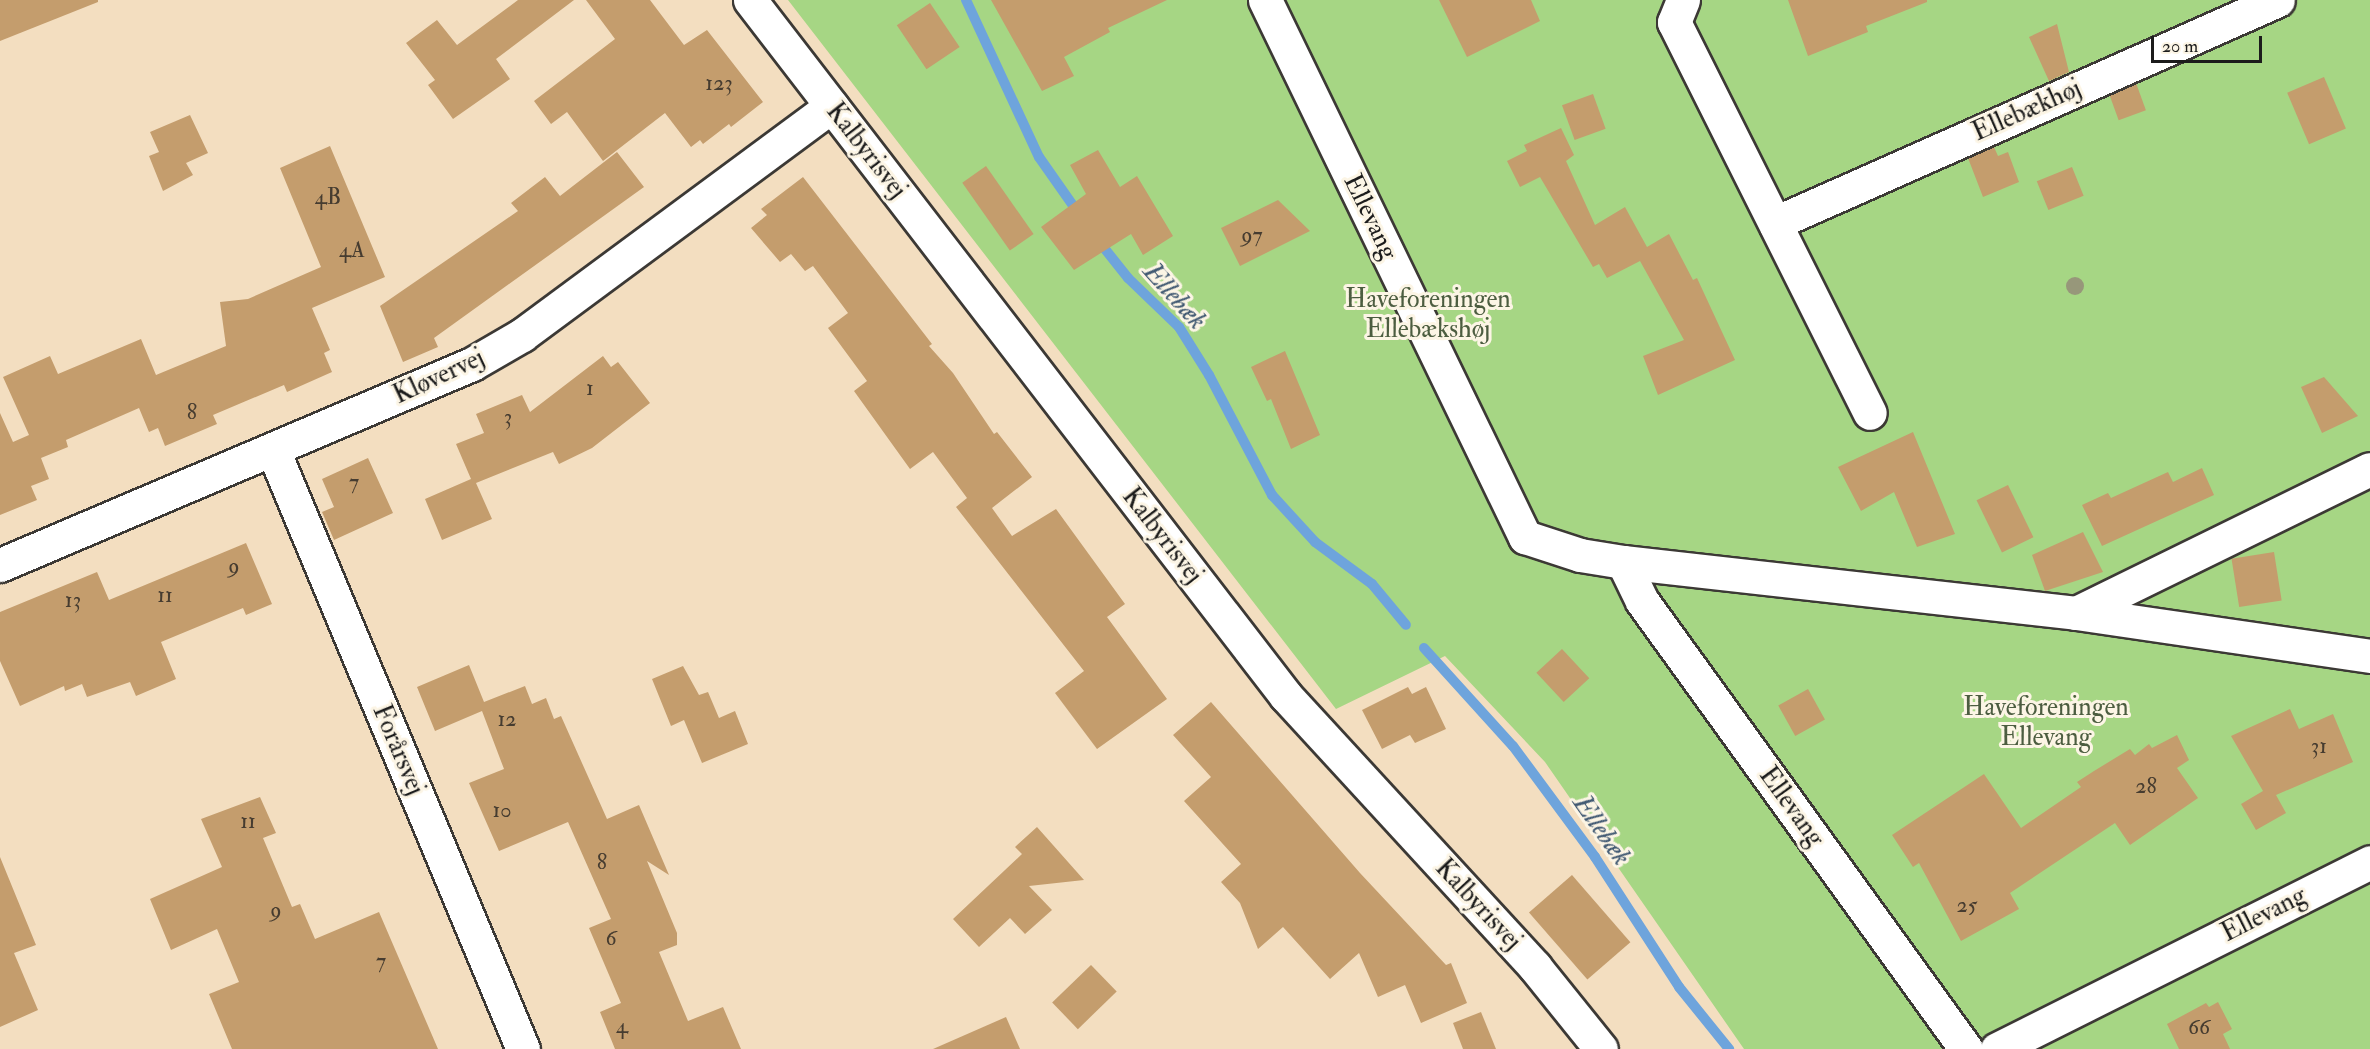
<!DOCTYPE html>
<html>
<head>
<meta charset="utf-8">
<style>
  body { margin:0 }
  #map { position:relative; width:2370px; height:1049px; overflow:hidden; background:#f3dec0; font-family:"IM FELL Double Pica",serif }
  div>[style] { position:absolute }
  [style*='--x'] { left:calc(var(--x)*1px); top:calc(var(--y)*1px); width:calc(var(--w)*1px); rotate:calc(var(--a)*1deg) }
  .green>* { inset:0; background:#a6d684 }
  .stream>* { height:10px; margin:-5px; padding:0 5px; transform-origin:5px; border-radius:5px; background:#6ea4dc }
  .building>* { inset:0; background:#c49d6d; transform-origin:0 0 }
  .roads { filter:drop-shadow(2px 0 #3c3935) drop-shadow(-2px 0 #3c3935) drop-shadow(0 2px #3c3935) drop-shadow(0 -2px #3c3935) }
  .minor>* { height:33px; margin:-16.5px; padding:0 16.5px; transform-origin:16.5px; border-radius:16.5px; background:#fff }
  .trees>* { width:18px; height:18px; margin:-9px; border-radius:50%; background:#97977a }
  span { translate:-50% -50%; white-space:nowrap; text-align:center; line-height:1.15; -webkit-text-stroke:6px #fcf5e5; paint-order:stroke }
  .number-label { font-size:22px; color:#463c30 }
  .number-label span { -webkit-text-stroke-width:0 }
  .street-label { font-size:26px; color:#1c1c1c }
  .park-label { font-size:26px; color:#4c5d40 }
  .water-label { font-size:27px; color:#415972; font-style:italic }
  .scale { position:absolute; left:2151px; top:36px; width:111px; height:27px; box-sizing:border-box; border:3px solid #1c1c1c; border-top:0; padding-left:8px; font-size:18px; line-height:21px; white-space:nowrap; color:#1c1c1c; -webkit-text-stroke:4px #fcf5e5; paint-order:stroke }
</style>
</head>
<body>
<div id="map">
  <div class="green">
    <i style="clip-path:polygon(788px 0,2370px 0,2370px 1049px,1744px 1049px,1545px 762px,1445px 656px,1336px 709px)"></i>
  </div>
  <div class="stream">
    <i style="--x:966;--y:0;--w:173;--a:65.1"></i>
    <i style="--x:1039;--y:157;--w:70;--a:54.9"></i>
    <i style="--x:1097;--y:239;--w:50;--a:51.5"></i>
    <i style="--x:1128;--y:278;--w:71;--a:43.9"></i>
    <i style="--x:1179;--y:327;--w:57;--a:58"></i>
    <i style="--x:1209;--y:375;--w:136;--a:62.3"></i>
    <i style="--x:1272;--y:495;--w:64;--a:47.5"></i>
    <i style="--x:1315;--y:542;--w:71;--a:36.4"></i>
    <i style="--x:1372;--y:584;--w:53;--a:50.3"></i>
    <i style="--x:1424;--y:648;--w:132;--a:47.8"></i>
    <i style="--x:1513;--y:746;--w:138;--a:53.5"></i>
    <i style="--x:1595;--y:857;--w:155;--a:57.1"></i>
    <i style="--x:1679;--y:987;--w:80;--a:51.1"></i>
  </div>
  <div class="building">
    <i style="clip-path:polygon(0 0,98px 0,98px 2px,0 41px)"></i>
    <i style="clip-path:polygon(518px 0,574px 0,496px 59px,510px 79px,453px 119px,428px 85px,435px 80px,406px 43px,437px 20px,457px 45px)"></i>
    <i style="clip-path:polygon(586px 0,650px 0,684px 45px,707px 30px,763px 102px,731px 127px,729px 124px,703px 144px,700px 140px,691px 147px,665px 113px,603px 161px,567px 112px,551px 124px,534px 101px,615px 39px)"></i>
    <i style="clip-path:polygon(991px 0,1167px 0,1108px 28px,1110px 32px,1064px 57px,1074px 76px,1042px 91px)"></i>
    <i style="clip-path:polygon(1439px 0,1531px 0,1540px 21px,1467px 57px)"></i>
    <i style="clip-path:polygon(1788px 0,1927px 0,1927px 2px,1866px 26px,1868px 32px,1808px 56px)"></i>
    <i style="left:930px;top:3px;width:53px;height:40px;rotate:56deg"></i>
    <i style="clip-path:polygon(2057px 24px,2069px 72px,2049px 81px,2029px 37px)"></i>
    <i style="left:2324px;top:77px;width:56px;height:40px;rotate:67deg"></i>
    <i style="left:2136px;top:83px;width:29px;height:29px;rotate:70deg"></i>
    <i style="left:1593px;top:94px;width:37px;height:33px;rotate:70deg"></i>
    <i style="clip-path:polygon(190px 115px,208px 153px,186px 163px,193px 175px,163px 191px,149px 156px,159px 152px,150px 132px)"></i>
    <i style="clip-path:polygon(1561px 128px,1574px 155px,1566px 161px,1595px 225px,1625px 207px,1647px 247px,1669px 234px,1693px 280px,1697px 278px,1735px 360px,1658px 395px,1643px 356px,1684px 340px,1640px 261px,1607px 278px,1599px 264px,1593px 267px,1540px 177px,1520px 187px,1507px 161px,1527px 151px,1524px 145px)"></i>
    <i style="clip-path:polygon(330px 146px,385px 277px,312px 308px,330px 350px,324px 353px,332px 372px,287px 392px,284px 385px,213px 415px,217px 424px,165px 446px,158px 428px,149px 432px,139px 408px,66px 440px,68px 447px,41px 458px,49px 479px,31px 486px,37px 500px,0 515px,0 413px,13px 442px,29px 435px,3px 377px,50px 356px,58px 374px,141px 339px,156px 375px,226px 346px,220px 302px,248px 299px,321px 267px,280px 168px)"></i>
    <i style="clip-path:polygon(1994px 147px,1998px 156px,2008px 152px,2019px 182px,1983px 197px,1968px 158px)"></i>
    <i style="clip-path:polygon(1098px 150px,1120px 187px,1137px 176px,1173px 236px,1143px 255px,1131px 234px,1074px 270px,1041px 227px,1086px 194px,1070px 165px)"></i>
    <i style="clip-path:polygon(617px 152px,644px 187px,434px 338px,438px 347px,403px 362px,380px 306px,518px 211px,511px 203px,545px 177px,560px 196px)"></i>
    <i style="left:986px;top:166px;width:83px;height:29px;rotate:55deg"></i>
    <i style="left:2072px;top:167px;width:31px;height:38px;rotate:68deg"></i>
    <i style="clip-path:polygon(803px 177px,932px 344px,929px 346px,953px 373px,994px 434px,997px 432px,1032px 477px,992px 508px,1012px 536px,1056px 509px,1125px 604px,1107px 617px,1167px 699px,1097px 749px,1055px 693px,1084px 671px,956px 507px,967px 498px,933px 452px,910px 469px,854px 391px,867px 381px,828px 328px,848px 313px,813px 266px,805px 271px,791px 254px,780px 262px,751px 228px,767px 215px,761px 209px)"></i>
    <i style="clip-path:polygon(1278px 200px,1310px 231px,1240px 266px,1221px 228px)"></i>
    <i style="clip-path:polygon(1285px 351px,1320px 435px,1291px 449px,1271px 399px,1267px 401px,1251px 367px)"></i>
    <i style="clip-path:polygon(603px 356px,611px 367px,618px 362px,650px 403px,592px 448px,559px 464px,553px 452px,476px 483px,492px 519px,442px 540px,425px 499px,471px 479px,456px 444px,484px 433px,476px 414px,522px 395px,530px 412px)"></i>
    <i style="clip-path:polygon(2324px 377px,2358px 416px,2322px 433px,2301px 387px)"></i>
    <i style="clip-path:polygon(1913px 432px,1955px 534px,1917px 547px,1894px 492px,1861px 511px,1838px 467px)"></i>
    <i style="clip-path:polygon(368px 458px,393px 513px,334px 540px,322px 512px,334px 507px,322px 479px)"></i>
    <i style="clip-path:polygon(2202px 468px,2214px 495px,2102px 546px,2082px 505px,2108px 493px,2111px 498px,2168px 472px,2173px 482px)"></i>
    <i style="left:2008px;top:485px;width:58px;height:35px;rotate:64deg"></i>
    <i style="clip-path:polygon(2083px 532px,2103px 572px,2045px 591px,2032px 555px)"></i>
    <i style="clip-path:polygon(246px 543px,272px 604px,246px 615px,243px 608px,161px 642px,176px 679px,136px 696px,130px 682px,87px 697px,82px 684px,65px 691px,64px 686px,20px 706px,0 661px,0 612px,97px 572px,109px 600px)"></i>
    <i style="left:2274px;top:552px;width:49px;height:43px;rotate:81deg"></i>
    <i style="left:1562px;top:649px;width:40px;height:35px;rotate:47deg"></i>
    <i style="clip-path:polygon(469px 665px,484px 702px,525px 686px,532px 704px,546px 698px,554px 719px,561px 716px,607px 819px,639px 805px,669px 875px,647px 861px,677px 933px,677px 945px,659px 952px,688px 1021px,723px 1007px,741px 1049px,615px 1049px,600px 1012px,621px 1003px,589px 928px,611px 919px,568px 822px,499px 851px,469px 783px,504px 769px,482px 711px,435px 731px,417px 687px)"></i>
    <i style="clip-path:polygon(683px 666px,699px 695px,708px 692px,719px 718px,735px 711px,748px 744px,702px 763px,684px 720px,671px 726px,652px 679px)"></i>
    <i style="clip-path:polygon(1408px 687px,1412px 694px,1426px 687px,1446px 729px,1415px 743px,1410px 735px,1382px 749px,1362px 710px)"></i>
    <i style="left:1808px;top:689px;width:35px;height:34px;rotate:61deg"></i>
    <i style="clip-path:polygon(1211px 702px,1360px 873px,1446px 965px,1451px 963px,1467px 1003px,1421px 1023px,1405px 985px,1378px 997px,1359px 953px,1330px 979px,1283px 927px,1258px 949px,1240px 903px,1221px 882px,1241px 864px,1184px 801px,1211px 777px,1173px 735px)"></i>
    <i style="clip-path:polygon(2290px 709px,2299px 729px,2333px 714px,2353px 762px,2276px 795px,2286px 813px,2256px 830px,2241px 804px,2263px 791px,2231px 736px)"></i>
    <i style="clip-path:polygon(2177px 735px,2189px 760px,2177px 768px,2198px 798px,2130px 845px,2115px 823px,2010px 893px,2019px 909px,1961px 941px,1919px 863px,1913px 867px,1892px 835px,1984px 774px,2021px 828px,2081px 787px,2077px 782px,2094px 771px,2130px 749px,2135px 755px,2149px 744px,2152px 748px)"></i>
    <i style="clip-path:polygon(260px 797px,276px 833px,263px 838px,292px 907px,300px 904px,315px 939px,379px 912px,438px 1049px,232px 1049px,209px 994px,239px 982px,217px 929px,171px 950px,150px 899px,222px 867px,201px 819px)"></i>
    <i style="clip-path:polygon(1037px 827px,1084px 880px,1029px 886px,1052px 910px,1025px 934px,1010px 918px,979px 947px,953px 919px,1022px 854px,1015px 847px)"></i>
    <i style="clip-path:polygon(0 857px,36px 945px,14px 953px,38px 1010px,0 1027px)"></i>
    <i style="left:1572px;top:875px;width:89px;height:57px;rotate:49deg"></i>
    <i style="left:1091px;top:965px;width:37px;height:54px;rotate:46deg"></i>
    <i style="clip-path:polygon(2218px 1002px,2232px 1029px,2223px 1034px,2230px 1049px,2179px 1049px,2167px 1024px,2206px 1003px,2209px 1007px)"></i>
    <i style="clip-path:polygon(1481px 1012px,1496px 1049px,1463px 1049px,1453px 1023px)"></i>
    <i style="clip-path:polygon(1006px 1017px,1020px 1049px,933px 1049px)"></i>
  </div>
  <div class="roads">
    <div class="minor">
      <i style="--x:750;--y:0;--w:878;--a:52.4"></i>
      <i style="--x:1286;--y:696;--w:368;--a:47.4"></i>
      <i style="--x:1535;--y:967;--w:105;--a:51.2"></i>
      <i style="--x:1265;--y:0;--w:597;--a:64.17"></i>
      <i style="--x:1525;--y:537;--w:58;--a:18.1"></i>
      <i style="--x:1580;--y:555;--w:44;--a:9.2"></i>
      <i style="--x:1623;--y:562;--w:456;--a:6.4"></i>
      <i style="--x:2076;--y:613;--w:297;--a:8.3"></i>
      <i style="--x:1683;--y:0;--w:24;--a:112"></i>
      <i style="--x:1674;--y:22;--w:437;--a:63.4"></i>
      <i style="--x:1775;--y:223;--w:550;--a:-23.91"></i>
      <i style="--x:273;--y:450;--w:649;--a:67.35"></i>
      <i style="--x:1623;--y:562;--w:43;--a:64"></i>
      <i style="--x:1642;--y:601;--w:553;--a:54.13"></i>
      <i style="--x:0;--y:565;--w:513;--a:-23.07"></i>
      <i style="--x:472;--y:364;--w:58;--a:-30.1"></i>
      <i style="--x:522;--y:335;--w:385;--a:-36.5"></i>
      <i style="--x:2076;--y:613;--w:327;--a:-26.1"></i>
      <i style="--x:1997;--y:1049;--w:417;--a:-26.6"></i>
    </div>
  </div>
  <div class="trees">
    <i style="left:2075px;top:286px"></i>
  </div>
  <div class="number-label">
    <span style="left:719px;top:84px">123</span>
    <span style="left:328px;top:198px">4B</span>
    <span style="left:1252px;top:236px">97</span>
    <span style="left:352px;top:251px">4A</span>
    <span style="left:590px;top:389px">1</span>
    <span style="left:192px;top:413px">8</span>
    <span style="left:508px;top:418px">3</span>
    <span style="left:354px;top:483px">7</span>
    <span style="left:234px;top:567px">9</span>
    <span style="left:165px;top:596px">11</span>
    <span style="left:73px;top:601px">13</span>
    <span style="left:507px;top:720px">12</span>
    <span style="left:2319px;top:747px">31</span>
    <span style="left:2146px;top:787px">28</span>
    <span style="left:502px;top:811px">10</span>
    <span style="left:248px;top:822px">11</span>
    <span style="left:602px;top:863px">8</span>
    <span style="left:1967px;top:906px">25</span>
    <span style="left:276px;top:911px">9</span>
    <span style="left:611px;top:939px">6</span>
    <span style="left:381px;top:962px">7</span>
    <span style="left:622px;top:1027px">4</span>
    <span style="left:2199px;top:1028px">66</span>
  </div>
  <div class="street-label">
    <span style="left:2027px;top:111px;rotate:-24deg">Ellebækhøj</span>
    <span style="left:866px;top:151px;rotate:52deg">Kalbyrisvej</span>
    <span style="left:1370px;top:217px;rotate:64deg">Ellevang</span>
    <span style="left:439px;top:377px;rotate:-25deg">Kløvervej</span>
    <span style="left:1162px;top:536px;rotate:52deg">Kalbyrisvej</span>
    <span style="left:398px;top:750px;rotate:67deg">Forårsvej</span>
    <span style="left:1791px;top:807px;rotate:54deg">Ellevang</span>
    <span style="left:1478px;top:905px;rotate:47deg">Kalbyrisvej</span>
    <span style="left:2264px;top:915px;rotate:-27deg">Ellevang</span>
  </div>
  <div class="park-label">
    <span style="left:1428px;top:315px">Haveforeningen<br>Ellebækshøj</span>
    <span style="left:2046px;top:723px">Haveforeningen<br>Ellevang</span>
  </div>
  <div class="water-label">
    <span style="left:1175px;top:296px;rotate:48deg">Ellebæk</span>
    <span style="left:1602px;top:830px;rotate:55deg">Ellebæk</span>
  </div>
  <div class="scale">20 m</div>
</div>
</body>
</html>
